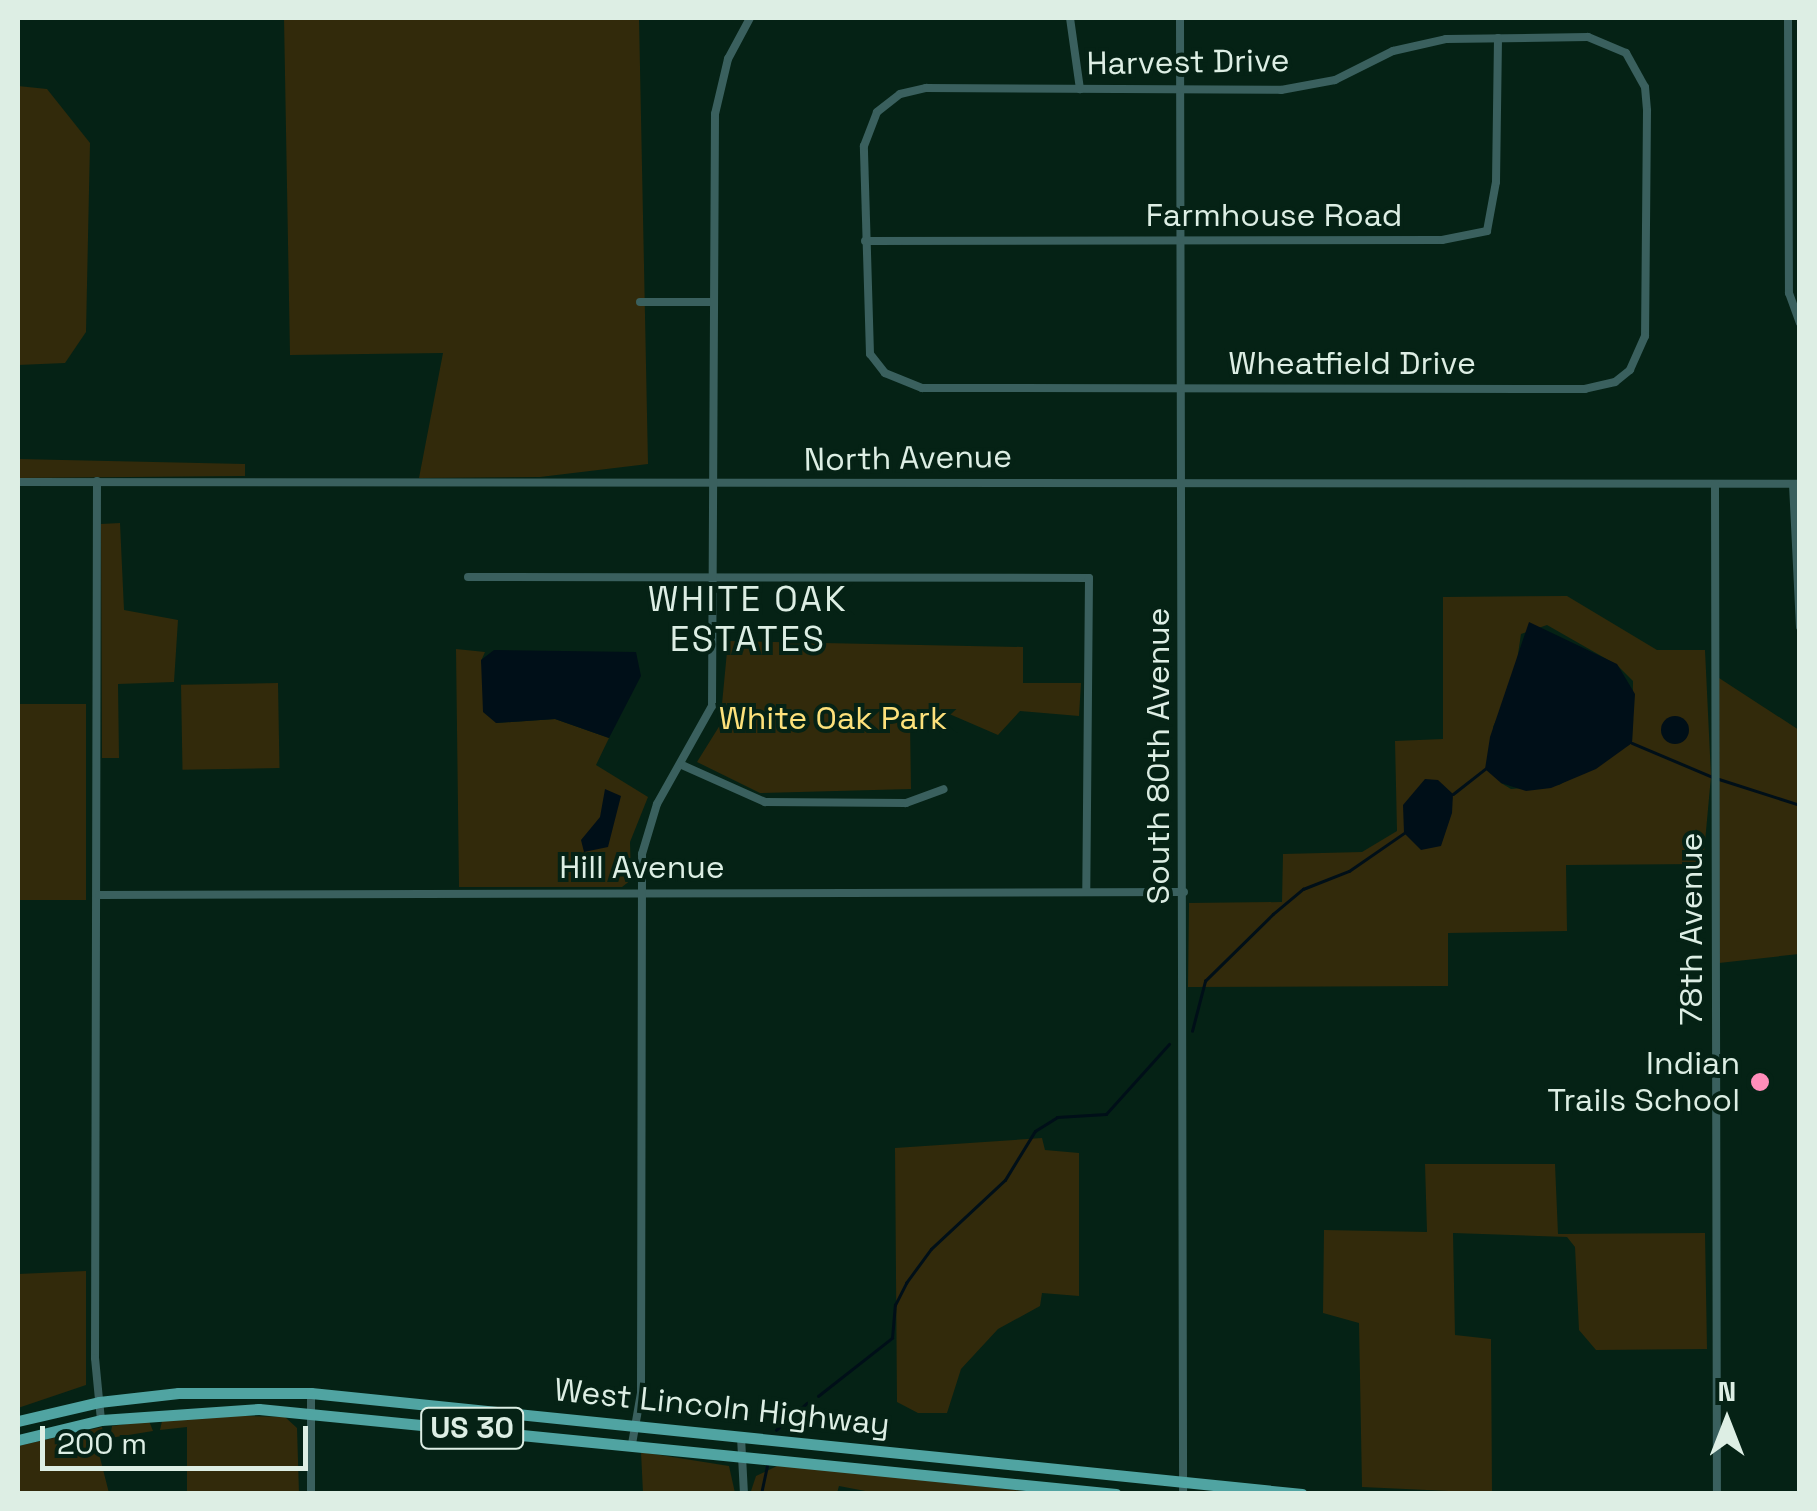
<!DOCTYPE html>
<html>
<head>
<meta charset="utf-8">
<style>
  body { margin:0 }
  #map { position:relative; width:1817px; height:1511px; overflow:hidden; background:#052215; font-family:"Space Grotesk",sans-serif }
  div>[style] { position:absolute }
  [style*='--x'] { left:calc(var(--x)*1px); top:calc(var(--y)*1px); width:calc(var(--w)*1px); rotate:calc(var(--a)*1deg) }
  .green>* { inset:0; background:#322a0b; transform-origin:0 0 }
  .water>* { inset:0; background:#000f18 }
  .round { border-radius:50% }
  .stream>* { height:2.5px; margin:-1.25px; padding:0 1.25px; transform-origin:1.25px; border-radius:1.25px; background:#000f18 }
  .minor>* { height:8px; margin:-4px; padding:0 4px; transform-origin:4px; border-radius:4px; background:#3a605e }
  .primary>* { height:11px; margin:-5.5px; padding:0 5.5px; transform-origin:5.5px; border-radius:5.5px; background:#50a4a2 }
  .dots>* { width:28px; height:28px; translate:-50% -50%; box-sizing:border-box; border:5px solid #052215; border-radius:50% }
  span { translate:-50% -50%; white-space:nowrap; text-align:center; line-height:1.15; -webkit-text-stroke:8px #052215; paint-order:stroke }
  .shield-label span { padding:2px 8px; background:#052215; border:2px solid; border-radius:8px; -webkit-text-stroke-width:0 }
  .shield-label { font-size:30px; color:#ddeee4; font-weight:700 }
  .street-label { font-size:32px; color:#ddeee4 }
  .park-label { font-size:32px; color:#fde17b }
  .poi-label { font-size:32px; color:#ddeee4 }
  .right { translate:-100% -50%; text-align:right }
  .neighbourhood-label { font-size:35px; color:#ddeee4; letter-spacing:2.5px }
  .frame { position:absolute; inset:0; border:20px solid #ddeee4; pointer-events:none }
  .north { position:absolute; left:1677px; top:1371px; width:100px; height:100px; -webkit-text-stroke:8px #052215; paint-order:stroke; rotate:0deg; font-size:28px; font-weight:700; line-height:40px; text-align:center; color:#ddeee4 }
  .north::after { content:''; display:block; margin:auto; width:35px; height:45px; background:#ddeee4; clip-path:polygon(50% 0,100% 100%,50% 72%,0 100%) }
  .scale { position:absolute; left:40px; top:1426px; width:268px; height:45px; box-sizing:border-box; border:5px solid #ddeee4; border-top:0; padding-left:12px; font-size:30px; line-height:35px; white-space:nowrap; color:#ddeee4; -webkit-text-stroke:8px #052215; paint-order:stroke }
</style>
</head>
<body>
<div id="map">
  <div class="green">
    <i style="clip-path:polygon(284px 18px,639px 18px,648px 464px,540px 477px,419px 478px,443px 353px,290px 355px)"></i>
    <i style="clip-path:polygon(18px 86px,47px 89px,90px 143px,86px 332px,65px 363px,18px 365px)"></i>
    <i style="clip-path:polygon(18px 459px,245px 464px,245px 476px,18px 478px)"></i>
    <i style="clip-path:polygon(120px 523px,124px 610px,178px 620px,174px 682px,118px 684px,119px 758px,102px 758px,101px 524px)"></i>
    <i style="clip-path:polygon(evenodd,1567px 596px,1657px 650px,1705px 650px,1711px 776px,1703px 864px,1566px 865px,1567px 931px,1448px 933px,1448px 986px,1188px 987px,1189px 903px,1282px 902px,1283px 854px,1362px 852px,1397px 831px,1395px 741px,1443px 739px,1443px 597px,1567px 596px,1547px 625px,1617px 665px,1633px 681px,1632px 743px,1559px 785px,1511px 789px,1501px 783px,1493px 727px,1514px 681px,1521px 634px,1547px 625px)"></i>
    <i style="clip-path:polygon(728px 641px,1023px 647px,1023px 683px,1081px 683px,1079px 716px,1020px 711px,998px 735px,947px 713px,922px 713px,910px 722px,911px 789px,760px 793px,697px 762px,720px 725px)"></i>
    <i style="clip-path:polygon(456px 649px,485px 652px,481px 661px,497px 723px,555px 719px,609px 738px,596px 765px,648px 797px,630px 842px,631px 880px,622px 887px,459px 887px)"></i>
    <i style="clip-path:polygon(1719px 678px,1799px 730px,1799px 954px,1719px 963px)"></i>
    <i style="left:278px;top:683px;width:85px;height:97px;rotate:89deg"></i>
    <i style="left:18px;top:704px;width:68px;height:196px"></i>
    <i style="clip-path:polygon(1042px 1138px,1045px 1150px,1079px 1153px,1079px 1296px,1042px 1293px,1040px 1306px,998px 1329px,961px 1369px,947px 1413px,918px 1413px,897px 1402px,895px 1148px)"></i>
    <i style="clip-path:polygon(1425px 1164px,1555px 1164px,1558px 1234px,1705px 1233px,1707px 1349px,1596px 1350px,1579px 1330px,1575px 1247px,1567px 1237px,1453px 1233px,1455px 1335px,1491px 1339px,1492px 1493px,1362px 1487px,1359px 1323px,1323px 1313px,1324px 1230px,1427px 1232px)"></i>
    <i style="clip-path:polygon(86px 1271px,86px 1385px,18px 1408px,18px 1274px)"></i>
    <i style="clip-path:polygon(203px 1415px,285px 1417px,297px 1428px,299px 1493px,187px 1493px,187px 1427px,160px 1430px,162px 1421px)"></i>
    <i style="clip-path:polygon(149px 1421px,153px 1431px,110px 1438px,112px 1426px)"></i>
    <i style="clip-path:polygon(102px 1427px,105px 1439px,96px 1442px,109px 1493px,18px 1493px,18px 1446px)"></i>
    <i style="clip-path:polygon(641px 1452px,729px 1466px,735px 1493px,643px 1493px)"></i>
    <i style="clip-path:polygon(777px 1466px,812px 1468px,1042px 1493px,881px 1494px,839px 1486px,837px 1493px,750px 1494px,756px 1476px)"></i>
  </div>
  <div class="water">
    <i style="clip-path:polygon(1529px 622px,1617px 664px,1635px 694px,1632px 743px,1596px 769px,1551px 788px,1526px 791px,1501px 783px,1485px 769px,1490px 737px)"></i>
    <i style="clip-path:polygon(494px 650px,636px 652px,641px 676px,609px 738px,555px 719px,496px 723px,483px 712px,481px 660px)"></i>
    <i class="round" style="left:1661px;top:716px;width:28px;height:28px"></i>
    <i style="clip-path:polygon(1425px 779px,1438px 780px,1453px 794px,1452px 813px,1441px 846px,1421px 850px,1404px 833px,1403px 805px)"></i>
    <i style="clip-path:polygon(605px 789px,621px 796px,608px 847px,584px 852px,581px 840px,600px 817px)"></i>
  </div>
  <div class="stream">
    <i style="--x:1632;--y:743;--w:88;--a:22.8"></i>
    <i style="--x:1719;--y:779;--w:85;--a:17.8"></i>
    <i style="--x:1453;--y:794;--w:41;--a:-38"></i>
    <i style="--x:1192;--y:1031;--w:52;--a:-75.4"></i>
    <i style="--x:1205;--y:981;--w:95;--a:-44.6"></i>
    <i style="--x:1273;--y:914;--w:39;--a:-40"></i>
    <i style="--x:1303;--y:889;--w:49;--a:-21.4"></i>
    <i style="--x:1349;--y:871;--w:67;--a:-34.6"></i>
    <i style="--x:818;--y:1396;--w:94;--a:-38.1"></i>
    <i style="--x:892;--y:1338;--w:33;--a:-85"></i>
    <i style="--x:895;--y:1305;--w:25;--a:-63"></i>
    <i style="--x:906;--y:1283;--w:42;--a:-53.7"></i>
    <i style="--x:931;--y:1249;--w:101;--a:-43"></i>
    <i style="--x:1005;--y:1180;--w:57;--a:-58.5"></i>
    <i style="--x:1035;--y:1131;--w:26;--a:-32"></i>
    <i style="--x:1057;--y:1117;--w:49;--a:-3.5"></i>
    <i style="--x:1106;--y:1114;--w:94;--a:-48"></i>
    <i style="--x:776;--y:1430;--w:41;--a:-41.1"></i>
    <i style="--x:761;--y:1494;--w:29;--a:-78"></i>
  </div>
  <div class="minor">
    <i style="--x:1070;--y:18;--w:72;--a:82"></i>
    <i style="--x:1180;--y:18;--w:1476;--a:89.88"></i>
    <i style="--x:1788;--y:18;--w:275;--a:89.8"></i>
    <i style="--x:1789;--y:293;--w:32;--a:70"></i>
    <i style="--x:1588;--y:37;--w:41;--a:22.8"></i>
    <i style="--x:1626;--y:53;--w:39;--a:61"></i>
    <i style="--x:1645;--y:87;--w:24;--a:85"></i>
    <i style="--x:1647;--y:111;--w:225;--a:90.5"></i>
    <i style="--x:1645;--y:336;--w:37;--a:114"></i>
    <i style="--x:1630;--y:370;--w:19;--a:141"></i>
    <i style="--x:1615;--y:382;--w:31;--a:167"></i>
    <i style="--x:1585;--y:389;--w:663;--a:-179.91"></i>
    <i style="--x:922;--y:388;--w:40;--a:-158"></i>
    <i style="--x:885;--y:373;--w:24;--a:-128"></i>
    <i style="--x:870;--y:354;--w:208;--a:-91.7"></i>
    <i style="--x:864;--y:146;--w:36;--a:-69"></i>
    <i style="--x:877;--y:112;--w:29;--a:-38"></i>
    <i style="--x:900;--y:94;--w:27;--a:-13"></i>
    <i style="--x:926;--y:88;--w:355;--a:0.3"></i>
    <i style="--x:1281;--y:90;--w:55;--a:-10.5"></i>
    <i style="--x:1335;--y:80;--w:65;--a:-26.6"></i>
    <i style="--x:1393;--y:51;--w:54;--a:-12.8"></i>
    <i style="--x:1446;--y:39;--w:142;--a:-0.8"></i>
    <i style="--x:865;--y:241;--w:577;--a:-0.1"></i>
    <i style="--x:1442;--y:240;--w:46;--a:-11.3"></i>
    <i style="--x:1487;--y:231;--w:50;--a:-79.6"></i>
    <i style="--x:1496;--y:182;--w:144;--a:-89.2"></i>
    <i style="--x:640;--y:302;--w:74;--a:0"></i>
    <i style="--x:97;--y:481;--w:877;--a:90.13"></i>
    <i style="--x:95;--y:1358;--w:62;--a:84.5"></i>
    <i style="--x:18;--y:482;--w:1782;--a:0.06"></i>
    <i style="--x:1715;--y:484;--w:1010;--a:89.89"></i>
    <i style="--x:1793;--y:484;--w:143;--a:87.2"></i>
    <i style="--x:468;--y:577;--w:621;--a:0.09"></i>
    <i style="--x:1089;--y:578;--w:314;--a:90.5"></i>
    <i style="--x:682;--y:765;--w:91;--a:24"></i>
    <i style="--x:765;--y:802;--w:141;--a:0.4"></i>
    <i style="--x:906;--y:803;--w:40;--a:-20.2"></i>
    <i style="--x:99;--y:895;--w:1085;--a:-0.16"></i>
    <i style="--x:741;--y:1437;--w:57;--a:87"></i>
    <i style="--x:632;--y:1444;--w:52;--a:-80"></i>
    <i style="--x:641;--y:1393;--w:539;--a:-89.89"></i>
    <i style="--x:642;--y:854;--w:52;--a:-73.3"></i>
    <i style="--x:657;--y:804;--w:112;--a:-60.7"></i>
    <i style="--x:712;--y:706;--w:592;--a:-89.71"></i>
    <i style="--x:715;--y:114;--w:57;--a:-76.7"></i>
    <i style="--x:728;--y:59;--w:47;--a:-61.8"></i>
    <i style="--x:311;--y:1494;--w:101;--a:-90"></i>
  </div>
  <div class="primary">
    <i style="--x:18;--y:1421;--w:83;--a:-13.2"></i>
    <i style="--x:99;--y:1402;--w:80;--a:-6.5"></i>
    <i style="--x:178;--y:1393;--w:133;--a:0"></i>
    <i style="--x:311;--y:1393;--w:996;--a:5.82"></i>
    <i style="--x:18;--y:1440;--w:85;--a:-13.5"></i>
    <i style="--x:101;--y:1420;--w:158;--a:-4"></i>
    <i style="--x:259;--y:1409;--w:861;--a:5.66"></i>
  </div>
  <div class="dots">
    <i style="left:1760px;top:1082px;background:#ff8eba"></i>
  </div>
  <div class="shield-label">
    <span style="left:472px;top:1428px">US 30</span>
  </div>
  <div class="street-label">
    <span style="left:1188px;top:62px;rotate:-1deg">Harvest Drive</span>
    <span style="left:1274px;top:215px">Farmhouse Road</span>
    <span style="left:1352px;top:363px">Wheatfield Drive</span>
    <span style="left:908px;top:458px;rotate:-1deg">North Avenue</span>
    <span style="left:1158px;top:756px;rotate:-90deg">South 80th Avenue</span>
    <span style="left:642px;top:867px">Hill Avenue</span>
    <span style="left:1691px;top:929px;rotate:-90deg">78th Avenue</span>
    <span style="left:722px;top:1407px;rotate:6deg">West Lincoln Highway</span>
  </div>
  <div class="park-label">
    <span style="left:833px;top:718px">White Oak Park</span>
  </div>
  <div class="poi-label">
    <span class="right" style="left:1740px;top:1082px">Indian<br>Trails School</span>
  </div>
  <div class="neighbourhood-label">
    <span style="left:748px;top:619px">WHITE OAK<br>ESTATES</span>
  </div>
  <div class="frame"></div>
  <div class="north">N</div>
  <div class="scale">200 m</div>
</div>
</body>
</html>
